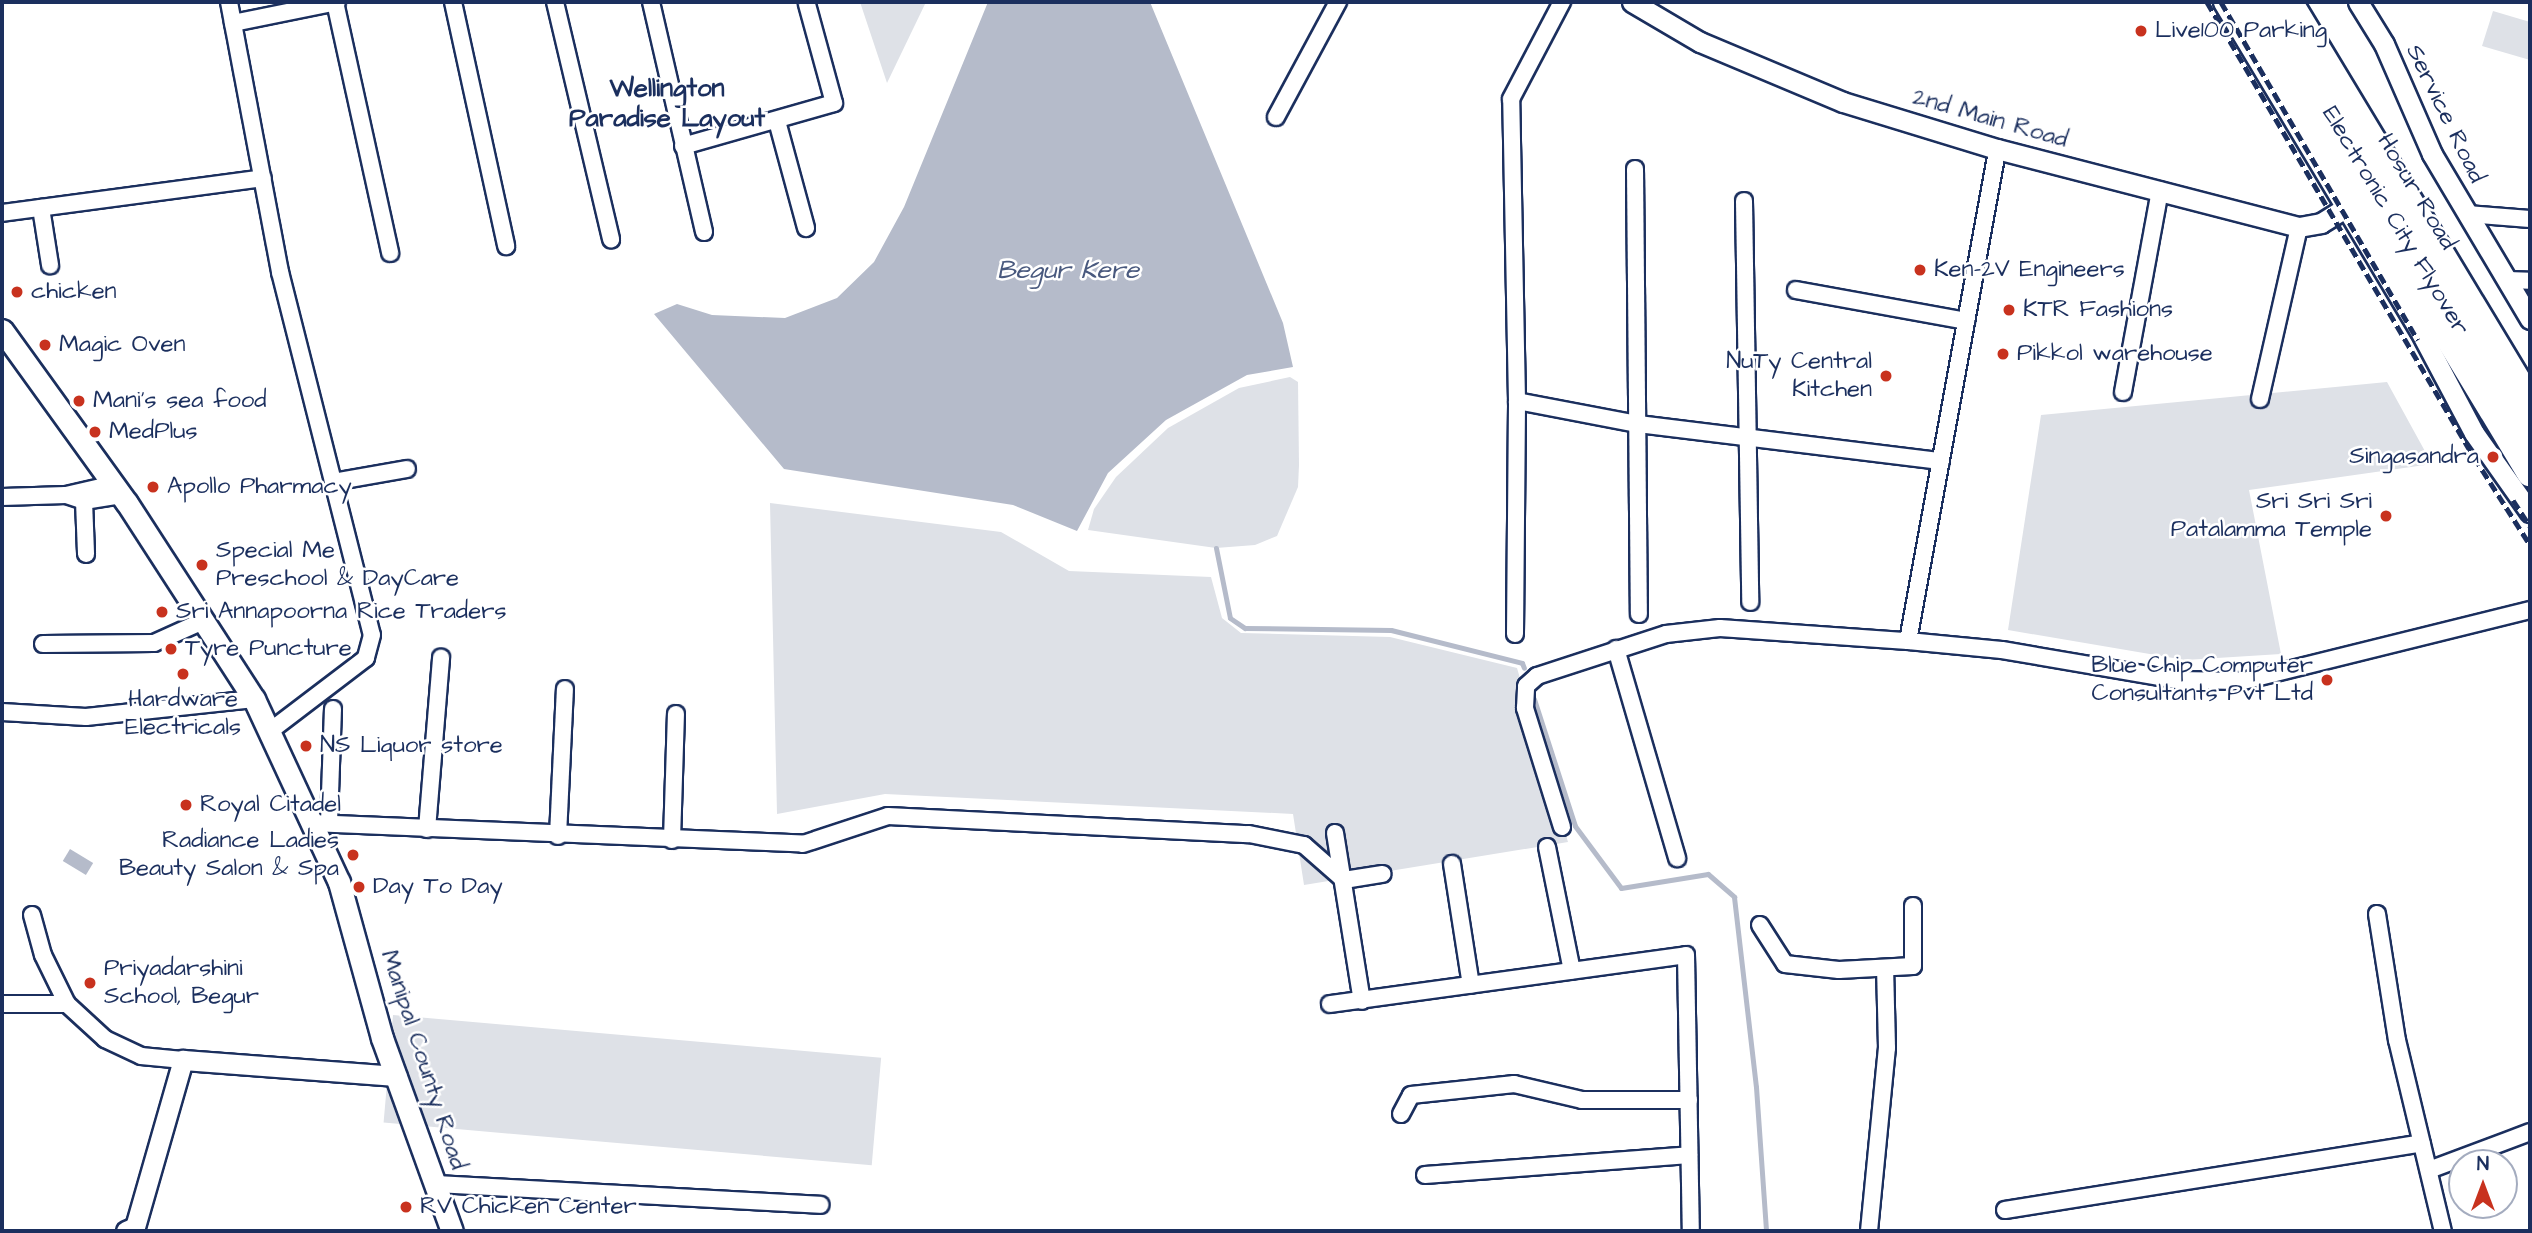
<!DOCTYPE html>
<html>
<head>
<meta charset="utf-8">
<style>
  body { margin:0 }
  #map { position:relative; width:2532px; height:1233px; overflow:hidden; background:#fff; font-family:"Architects Daughter",sans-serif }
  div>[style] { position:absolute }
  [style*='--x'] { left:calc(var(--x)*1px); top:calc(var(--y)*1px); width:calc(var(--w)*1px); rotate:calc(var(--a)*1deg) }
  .green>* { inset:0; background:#dee1e7; transform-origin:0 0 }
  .water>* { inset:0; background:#b5bbca; transform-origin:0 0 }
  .stream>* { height:5px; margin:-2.5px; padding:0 2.5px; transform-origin:2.5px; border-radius:2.5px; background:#b5bbca }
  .roads { filter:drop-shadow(2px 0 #1b2f5e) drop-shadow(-2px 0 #1b2f5e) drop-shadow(0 2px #1b2f5e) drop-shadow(0 -2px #1b2f5e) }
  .minor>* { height:16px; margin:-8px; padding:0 8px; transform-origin:8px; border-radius:8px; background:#fff }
  .tertiary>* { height:19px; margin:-9.5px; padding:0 9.5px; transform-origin:9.5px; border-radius:9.5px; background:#fff }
  .secondary>* { height:21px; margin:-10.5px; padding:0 10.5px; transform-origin:10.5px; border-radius:10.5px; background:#fff }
  .trunk>* { height:26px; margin:-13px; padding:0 13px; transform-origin:13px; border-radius:13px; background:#fff }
  .motorway>* { height:28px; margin:-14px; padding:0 14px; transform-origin:14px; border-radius:14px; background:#fff }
  .rail>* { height:5px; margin-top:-2.5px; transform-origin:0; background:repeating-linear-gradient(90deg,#1b2f5e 0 10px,transparent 0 15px) }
  .dots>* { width:19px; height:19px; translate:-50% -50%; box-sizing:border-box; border:4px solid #fff; border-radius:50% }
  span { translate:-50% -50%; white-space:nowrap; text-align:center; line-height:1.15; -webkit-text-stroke:5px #fff; paint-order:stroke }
  .poi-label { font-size:24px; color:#1b2f5e }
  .left { translate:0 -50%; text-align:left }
  .right { translate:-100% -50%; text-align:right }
  .street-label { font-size:24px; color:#1b2f5e }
  .neighbourhood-label { font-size:26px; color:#1b2f5e; font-weight:700 }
  .water-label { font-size:26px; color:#49597e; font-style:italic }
  .frame { position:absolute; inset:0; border:4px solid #1b2f5e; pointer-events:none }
  .north { position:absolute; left:2448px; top:1149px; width:70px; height:70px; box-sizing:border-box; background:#fff; border:2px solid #a4acbf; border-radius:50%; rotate:0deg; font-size:19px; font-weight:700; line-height:28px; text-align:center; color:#1b2f5e }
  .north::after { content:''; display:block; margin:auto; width:24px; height:32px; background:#c8321e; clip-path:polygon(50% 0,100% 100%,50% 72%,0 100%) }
</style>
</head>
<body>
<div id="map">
  <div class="green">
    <i style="clip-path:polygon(860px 2px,926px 2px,887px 83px)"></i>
    <i style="clip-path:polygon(2493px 11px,2530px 22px,2530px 60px,2482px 46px)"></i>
    <i style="clip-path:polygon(1290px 377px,1298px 382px,1299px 465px,1298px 487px,1277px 536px,1255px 545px,1216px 548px,1088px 530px,1094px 509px,1116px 477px,1168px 428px,1239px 388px)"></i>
    <i style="clip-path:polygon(2387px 382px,2432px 464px,2249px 490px,2281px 654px,2185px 660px,2008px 630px,2041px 415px)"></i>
    <i style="clip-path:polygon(770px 503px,1001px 532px,1069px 571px,1211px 577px,1222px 618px,1241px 633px,1390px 637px,1517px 668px,1568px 842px,1304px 885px,1293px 814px,885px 794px,777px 814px)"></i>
    <i style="left:393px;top:1015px;width:490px;height:108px;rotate:5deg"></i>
  </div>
  <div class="water">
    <i style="clip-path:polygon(988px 2px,1150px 2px,1283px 323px,1293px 367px,1247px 375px,1166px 420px,1108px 473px,1077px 531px,1013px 505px,784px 469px,654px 314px,677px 304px,712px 315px,785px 318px,837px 298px,874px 262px,904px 207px)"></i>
    <i style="left:70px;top:849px;width:27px;height:14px;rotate:31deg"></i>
  </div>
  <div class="stream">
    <i style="--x:1216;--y:548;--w:71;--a:78.7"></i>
    <i style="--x:1230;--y:618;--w:18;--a:34"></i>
    <i style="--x:1245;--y:628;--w:146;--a:0.8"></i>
    <i style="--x:1391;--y:630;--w:135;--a:14.1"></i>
    <i style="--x:1522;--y:663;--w:5;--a:68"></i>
    <i style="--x:1534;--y:699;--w:133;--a:72.1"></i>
    <i style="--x:1575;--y:826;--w:77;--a:53.4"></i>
    <i style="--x:1621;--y:888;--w:88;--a:-9.1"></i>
    <i style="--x:1708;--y:874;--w:35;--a:41"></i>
    <i style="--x:1734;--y:897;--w:191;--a:83.4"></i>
    <i style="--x:1756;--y:1087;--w:144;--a:86"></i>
  </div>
  <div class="roads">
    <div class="minor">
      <i style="--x:229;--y:2;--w:275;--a:79.3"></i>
      <i style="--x:280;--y:272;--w:374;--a:75.8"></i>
      <i style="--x:372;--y:635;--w:24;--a:105"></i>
      <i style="--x:366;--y:658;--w:122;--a:142.7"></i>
      <i style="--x:335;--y:2;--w:257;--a:77.6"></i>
      <i style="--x:453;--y:2;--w:250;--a:77.7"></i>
      <i style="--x:555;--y:2;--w:244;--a:76.7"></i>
      <i style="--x:651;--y:2;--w:236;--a:77"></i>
      <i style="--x:233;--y:23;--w:106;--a:-11.4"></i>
      <i style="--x:1276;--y:117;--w:131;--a:-61.7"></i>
      <i style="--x:777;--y:121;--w:111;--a:74.8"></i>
      <i style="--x:683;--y:146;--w:157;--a:-15.9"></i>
      <i style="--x:834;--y:103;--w:103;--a:-105.3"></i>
      <i style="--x:1635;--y:169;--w:445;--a:89.5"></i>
      <i style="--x:1744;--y:201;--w:401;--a:89.1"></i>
      <i style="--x:41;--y:208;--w:58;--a:81"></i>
      <i style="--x:2;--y:213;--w:263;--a:-7.6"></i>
      <i style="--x:2467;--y:214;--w:63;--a:4.5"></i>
      <i style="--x:2507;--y:280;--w:23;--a:2"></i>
      <i style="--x:1796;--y:290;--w:173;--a:10.3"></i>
      <i style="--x:2123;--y:392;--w:205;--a:-79.6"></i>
      <i style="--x:2260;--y:399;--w:176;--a:-77.2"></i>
      <i style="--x:1517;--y:401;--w:123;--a:10.8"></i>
      <i style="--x:1638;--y:424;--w:305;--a:7"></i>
      <i style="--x:333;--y:482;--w:75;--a:-10"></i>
      <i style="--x:66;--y:495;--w:49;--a:-12.9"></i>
      <i style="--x:2;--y:497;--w:64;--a:-1.8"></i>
      <i style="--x:66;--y:495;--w:19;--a:18"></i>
      <i style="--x:84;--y:501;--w:38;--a:-9"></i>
      <i style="--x:84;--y:501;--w:53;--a:87.8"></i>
      <i style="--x:1515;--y:634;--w:233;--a:-89.5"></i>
      <i style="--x:1517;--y:401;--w:302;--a:-91.1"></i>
      <i style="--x:1511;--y:99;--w:110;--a:-62.3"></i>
      <i style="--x:1908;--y:641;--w:500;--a:-79.7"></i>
      <i style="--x:43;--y:644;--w:111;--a:-0.5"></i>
      <i style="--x:154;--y:643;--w:54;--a:-24.2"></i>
      <i style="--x:1616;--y:649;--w:218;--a:73.7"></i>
      <i style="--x:2;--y:712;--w:84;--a:3.4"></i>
      <i style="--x:86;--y:717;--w:169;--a:-6.1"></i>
      <i style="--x:311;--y:823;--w:492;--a:2.4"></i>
      <i style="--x:803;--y:844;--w:89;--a:-18.2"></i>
      <i style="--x:888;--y:816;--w:361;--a:2.9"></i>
      <i style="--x:1249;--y:834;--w:56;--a:11.3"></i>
      <i style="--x:1304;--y:845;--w:53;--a:41.2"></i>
      <i style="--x:329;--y:823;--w:114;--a:-88"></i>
      <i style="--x:1562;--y:827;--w:125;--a:-107.3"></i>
      <i style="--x:1525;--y:708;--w:22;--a:-87"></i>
      <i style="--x:1526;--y:686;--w:15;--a:-42"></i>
      <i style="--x:1537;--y:676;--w:136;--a:-18"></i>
      <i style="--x:1666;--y:634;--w:54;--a:-6.3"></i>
      <i style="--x:1720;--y:628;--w:188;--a:4"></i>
      <i style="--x:1908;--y:641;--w:94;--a:5.5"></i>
      <i style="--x:2002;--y:650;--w:178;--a:9.7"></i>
      <i style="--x:2177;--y:680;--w:66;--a:0.9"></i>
      <i style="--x:2243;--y:681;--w:296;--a:-13.9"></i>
      <i style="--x:427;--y:829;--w:172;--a:-85.3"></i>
      <i style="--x:1335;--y:833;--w:170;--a:80.9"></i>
      <i style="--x:558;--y:836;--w:147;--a:-87.3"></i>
      <i style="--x:672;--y:840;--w:126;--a:-88.2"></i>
      <i style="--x:1547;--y:847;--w:126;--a:78.6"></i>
      <i style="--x:1452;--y:864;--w:122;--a:81.1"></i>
      <i style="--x:1344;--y:880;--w:39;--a:-9"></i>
      <i style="--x:2377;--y:914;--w:128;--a:81"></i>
      <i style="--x:2397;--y:1040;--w:196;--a:76.5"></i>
      <i style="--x:32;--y:915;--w:41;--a:74.6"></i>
      <i style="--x:43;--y:955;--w:55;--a:63.9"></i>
      <i style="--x:67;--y:1004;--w:52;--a:42.6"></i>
      <i style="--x:105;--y:1039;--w:40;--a:25"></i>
      <i style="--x:141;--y:1056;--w:42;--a:5.4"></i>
      <i style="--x:1760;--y:925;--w:46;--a:57.3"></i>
      <i style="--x:1785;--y:964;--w:54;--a:6.3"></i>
      <i style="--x:1839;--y:970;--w:74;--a:-3.1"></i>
      <i style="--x:1913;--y:966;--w:60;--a:-90"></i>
      <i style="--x:2;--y:1004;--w:65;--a:0"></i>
      <i style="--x:1330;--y:1004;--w:359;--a:-7.8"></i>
      <i style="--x:1686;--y:955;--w:276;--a:89"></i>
      <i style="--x:1401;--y:1114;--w:21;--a:-62"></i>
      <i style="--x:1411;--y:1095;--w:104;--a:-6.1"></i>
      <i style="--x:1514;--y:1084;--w:70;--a:13.2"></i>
      <i style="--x:1582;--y:1100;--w:107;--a:0"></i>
      <i style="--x:2429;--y:1170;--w:108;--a:-20.6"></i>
      <i style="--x:1425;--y:1175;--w:265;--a:-4.3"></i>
      <i style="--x:435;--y:1184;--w:386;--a:3.1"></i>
      <i style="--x:2005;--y:1210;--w:422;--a:-9.1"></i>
      <i style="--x:1869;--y:1231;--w:184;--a:-84.4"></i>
      <i style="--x:1887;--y:1048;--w:80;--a:-91.4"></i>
    </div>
    <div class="tertiary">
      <i style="--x:1632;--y:2;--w:79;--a:30.5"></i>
      <i style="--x:1700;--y:42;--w:155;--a:22.8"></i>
      <i style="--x:1843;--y:102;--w:161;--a:17"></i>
      <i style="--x:1997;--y:149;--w:312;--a:14.5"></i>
      <i style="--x:2299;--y:227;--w:22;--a:-10"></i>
      <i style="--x:2321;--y:223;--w:31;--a:-32"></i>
      <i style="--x:2223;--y:2;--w:383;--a:59.1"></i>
      <i style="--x:2420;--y:331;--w:115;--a:62.1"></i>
      <i style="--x:2474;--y:433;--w:97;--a:54.7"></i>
      <i style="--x:2358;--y:2;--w:49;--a:58.2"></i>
      <i style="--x:2384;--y:44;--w:120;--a:66.4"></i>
      <i style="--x:2432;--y:154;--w:192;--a:59.3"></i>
      <i style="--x:126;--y:1231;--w:10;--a:-24"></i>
      <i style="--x:135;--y:1227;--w:174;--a:-74"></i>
      <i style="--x:183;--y:1060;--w:214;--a:4.3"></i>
    </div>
    <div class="secondary">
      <i style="--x:2;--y:330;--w:213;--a:54.2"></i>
      <i style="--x:127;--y:503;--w:234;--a:57.1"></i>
      <i style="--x:254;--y:699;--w:202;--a:65.1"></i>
      <i style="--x:339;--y:882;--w:162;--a:74.6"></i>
      <i style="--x:382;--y:1038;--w:205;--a:70.1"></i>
    </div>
    <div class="trunk">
      <i style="--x:2245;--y:2;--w:551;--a:58.82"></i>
    </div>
    <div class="motorway">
      <i style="--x:2262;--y:2;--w:513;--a:58.48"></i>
      <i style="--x:2288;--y:2;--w:468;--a:58.9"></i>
    </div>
  </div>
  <div class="rail">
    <i style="--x:2207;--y:2;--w:528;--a:59.6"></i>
    <i style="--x:2474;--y:457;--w:104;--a:57.5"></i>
    <i style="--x:2221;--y:2;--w:391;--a:59.8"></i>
    <i style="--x:2513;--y:500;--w:31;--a:57"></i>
  </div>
  <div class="dots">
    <i style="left:2141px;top:31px;background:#c8321e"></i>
    <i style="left:1920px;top:270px;background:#c8321e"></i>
    <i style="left:17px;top:292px;background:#c8321e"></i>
    <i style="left:2009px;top:310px;background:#c8321e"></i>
    <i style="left:45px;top:345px;background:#c8321e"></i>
    <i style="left:2003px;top:354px;background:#c8321e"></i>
    <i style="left:1886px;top:376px;background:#c8321e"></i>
    <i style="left:79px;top:401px;background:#c8321e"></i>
    <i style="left:95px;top:432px;background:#c8321e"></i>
    <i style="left:2493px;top:457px;background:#c8321e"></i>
    <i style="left:153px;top:487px;background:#c8321e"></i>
    <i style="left:2386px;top:516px;background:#c8321e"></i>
    <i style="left:202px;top:565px;background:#c8321e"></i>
    <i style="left:162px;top:612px;background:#c8321e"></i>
    <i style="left:171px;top:649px;background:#c8321e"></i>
    <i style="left:183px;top:674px;background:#c8321e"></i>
    <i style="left:2327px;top:680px;background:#c8321e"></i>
    <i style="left:306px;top:746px;background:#c8321e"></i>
    <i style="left:186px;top:805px;background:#c8321e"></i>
    <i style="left:353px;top:855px;background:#c8321e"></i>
    <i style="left:359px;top:887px;background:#c8321e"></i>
    <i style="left:90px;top:983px;background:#c8321e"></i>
    <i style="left:406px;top:1207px;background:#c8321e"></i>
  </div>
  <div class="poi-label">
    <span class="left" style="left:2155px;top:31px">Live100 Parking</span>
    <span class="left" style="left:1934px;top:270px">Ken-2V Engineers</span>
    <span class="left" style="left:31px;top:292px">chicken</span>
    <span class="left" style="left:2023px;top:310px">KTR Fashions</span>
    <span class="left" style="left:59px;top:345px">Magic Oven</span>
    <span class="left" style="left:2017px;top:354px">Pikkol warehouse</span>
    <span class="right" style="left:1872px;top:376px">NuTy Central<br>Kitchen</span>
    <span class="left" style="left:93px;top:401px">Mani's sea food</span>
    <span class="left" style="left:109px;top:432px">MedPlus</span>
    <span class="right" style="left:2479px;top:457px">Singasandra</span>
    <span class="left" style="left:167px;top:487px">Apollo Pharmacy</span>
    <span class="right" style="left:2372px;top:516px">Sri Sri Sri<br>Patalamma Temple</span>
    <span class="left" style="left:216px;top:565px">Special Me<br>Preschool &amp; DayCare</span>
    <span class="left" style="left:176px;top:612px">Sri Annapoorna Rice Traders</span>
    <span class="left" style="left:185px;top:649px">Tyre Puncture</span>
    <span class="right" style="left:2313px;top:680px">Blue Chip Computer<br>Consultants Pvt Ltd</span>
    <span style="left:183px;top:714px">Hardware<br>Electricals</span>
    <span class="left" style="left:320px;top:746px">NS Liquor store</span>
    <span class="left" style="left:200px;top:805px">Royal Citadel</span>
    <span class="right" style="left:339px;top:855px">Radiance Ladies<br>Beauty Salon &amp; Spa</span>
    <span class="left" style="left:373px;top:887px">Day To Day</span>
    <span class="left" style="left:104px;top:983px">Priyadarshini<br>School, Begur</span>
    <span class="left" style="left:420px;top:1207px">RV Chicken Center</span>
  </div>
  <div class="street-label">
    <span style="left:2445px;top:114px;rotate:64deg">Service Road</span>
    <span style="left:1990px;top:119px;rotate:16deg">2nd Main Road</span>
    <span style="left:2416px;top:192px;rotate:59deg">Hosur Road</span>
    <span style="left:2395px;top:221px;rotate:59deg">Electronic City Flyover</span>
    <span style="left:423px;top:1060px;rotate:72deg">Manipal County Road</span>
  </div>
  <div class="neighbourhood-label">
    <span style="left:667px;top:104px">Wellington<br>Paradise Layout</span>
  </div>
  <div class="water-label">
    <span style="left:1068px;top:271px">Begur Kere</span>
  </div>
  <div class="frame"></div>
  <div class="north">N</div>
</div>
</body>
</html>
